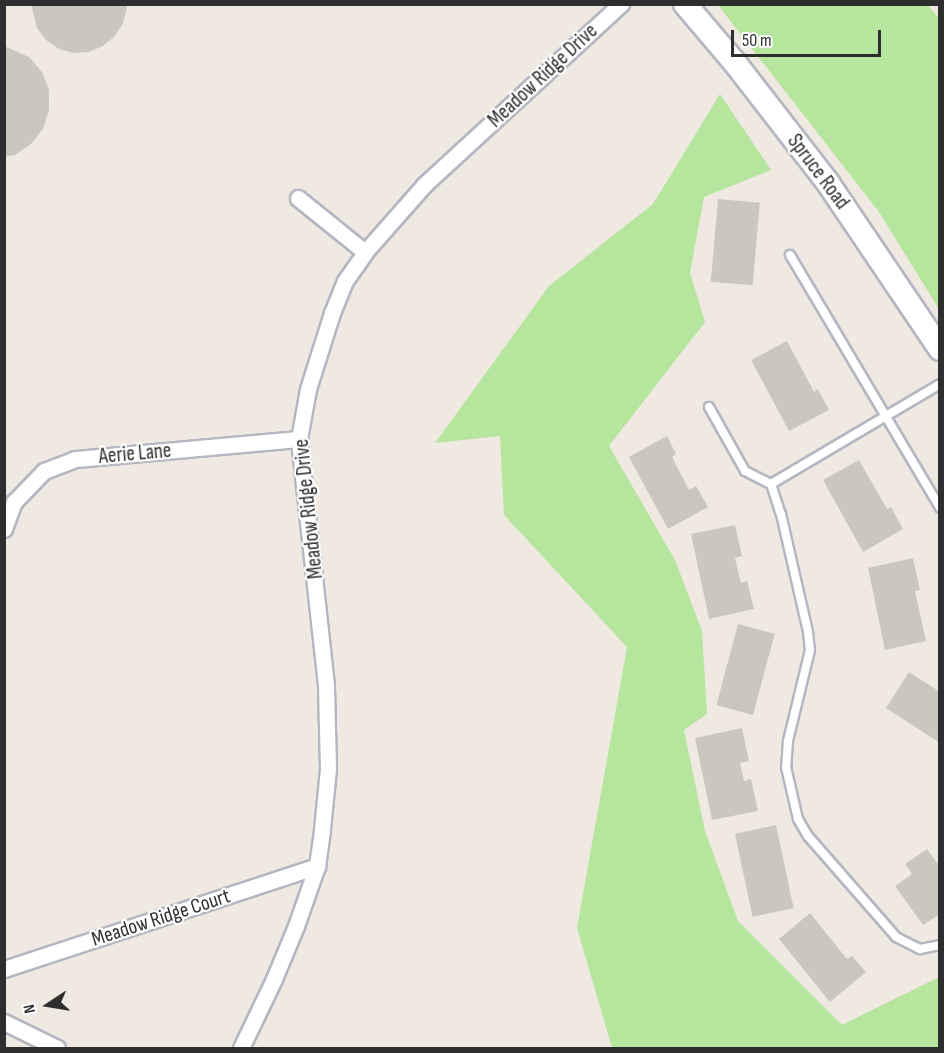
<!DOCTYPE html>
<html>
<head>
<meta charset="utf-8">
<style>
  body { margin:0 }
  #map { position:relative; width:944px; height:1053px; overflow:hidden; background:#efe9e1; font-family:"Sofia Sans Condensed",sans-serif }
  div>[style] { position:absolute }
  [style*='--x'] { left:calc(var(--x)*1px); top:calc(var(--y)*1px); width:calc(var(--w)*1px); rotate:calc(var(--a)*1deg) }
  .green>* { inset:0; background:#b6e59e }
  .building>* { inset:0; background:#cbc7bf; transform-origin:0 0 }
  .roads { filter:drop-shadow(2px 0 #b4b7c1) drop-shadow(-2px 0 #b4b7c1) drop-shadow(0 2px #b4b7c1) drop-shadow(0 -2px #b4b7c1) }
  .lane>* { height:8px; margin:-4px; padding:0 4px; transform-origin:4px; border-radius:4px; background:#fff }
  .street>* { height:15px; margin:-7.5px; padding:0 7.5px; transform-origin:7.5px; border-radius:7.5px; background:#fff }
  .secondary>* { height:22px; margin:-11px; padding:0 11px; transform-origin:11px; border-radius:11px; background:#fff }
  span { translate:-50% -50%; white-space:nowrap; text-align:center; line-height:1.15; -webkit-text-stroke:4.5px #fff; paint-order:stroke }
  .street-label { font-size:21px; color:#2e2e2e }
  .frame { position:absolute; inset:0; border:6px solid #2e2e2e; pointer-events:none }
  .north { position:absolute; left:18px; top:975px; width:60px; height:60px; -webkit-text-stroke:4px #fff; paint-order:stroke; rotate:258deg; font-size:16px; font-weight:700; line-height:24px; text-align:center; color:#2e2e2e }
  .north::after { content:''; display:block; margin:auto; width:21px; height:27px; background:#2e2e2e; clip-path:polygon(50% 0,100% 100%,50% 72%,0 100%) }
  .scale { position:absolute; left:731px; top:30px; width:150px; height:27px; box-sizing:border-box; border:3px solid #2e2e2e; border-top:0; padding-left:8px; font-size:18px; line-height:21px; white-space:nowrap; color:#2e2e2e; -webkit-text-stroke:4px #fff; paint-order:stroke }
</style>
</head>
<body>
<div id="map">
  <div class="green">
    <i style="clip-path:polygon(928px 5px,940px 20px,939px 309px,879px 212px,718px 5px)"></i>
    <i style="clip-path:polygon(720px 94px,771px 170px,704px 197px,690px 273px,705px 322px,609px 446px,675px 560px,702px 631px,707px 714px,684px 730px,705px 831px,738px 921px,842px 1025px,939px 977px,939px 1048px,612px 1048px,577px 928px,627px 647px,504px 515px,500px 436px,435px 443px,549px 286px,653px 204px)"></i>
  </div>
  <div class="building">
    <i style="clip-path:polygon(31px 4px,126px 4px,127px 7px,123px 23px,115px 36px,103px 46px,89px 52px,74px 53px,59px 49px,46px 40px,37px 28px)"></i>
    <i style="clip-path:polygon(4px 46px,29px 57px,42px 72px,49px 90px,49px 110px,43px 129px,31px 144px,15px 155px,4px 157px)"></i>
    <i style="left:718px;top:199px;width:42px;height:83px;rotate:5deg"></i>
    <i style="clip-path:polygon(787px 341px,814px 392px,818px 389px,829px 410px,789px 431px,751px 360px)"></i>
    <i style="clip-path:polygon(667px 436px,676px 454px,672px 457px,689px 490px,696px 486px,708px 507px,668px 529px,629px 457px)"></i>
    <i style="clip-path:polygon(859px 460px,887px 509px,891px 507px,903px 529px,863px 552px,823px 480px)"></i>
    <i style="clip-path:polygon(735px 525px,742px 556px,735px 558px,741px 583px,747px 581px,754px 609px,709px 619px,691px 534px)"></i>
    <i style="clip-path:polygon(913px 558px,920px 590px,915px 591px,926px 641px,885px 650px,868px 568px)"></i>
    <i style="left:738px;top:624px;width:38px;height:84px;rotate:15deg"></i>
    <i style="clip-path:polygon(909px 672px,940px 692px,940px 743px,886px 708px)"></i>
    <i style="clip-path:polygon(742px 728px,749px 761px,740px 763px,744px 781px,751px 779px,758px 811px,712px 820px,695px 738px)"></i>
    <i style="left:776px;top:825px;width:85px;height:42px;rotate:78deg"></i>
    <i style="clip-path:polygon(927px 849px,940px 867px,940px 914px,923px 925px,895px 886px,912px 874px,905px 864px)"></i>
    <i style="clip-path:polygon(810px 913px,847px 959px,852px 956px,866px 972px,830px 1002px,779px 939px)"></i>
  </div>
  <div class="roads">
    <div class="lane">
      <i style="--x:790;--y:255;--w:294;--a:59.3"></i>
      <i style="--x:709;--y:407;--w:73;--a:60.6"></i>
      <i style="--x:745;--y:471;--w:29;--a:27"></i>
      <i style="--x:771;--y:484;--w:32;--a:72"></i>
      <i style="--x:781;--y:514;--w:121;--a:77.1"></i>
      <i style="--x:808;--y:632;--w:18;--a:84"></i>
      <i style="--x:810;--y:650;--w:94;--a:103.6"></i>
      <i style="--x:788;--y:741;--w:26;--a:94"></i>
      <i style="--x:786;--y:767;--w:53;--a:77"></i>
      <i style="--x:798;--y:819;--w:20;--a:60"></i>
      <i style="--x:808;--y:836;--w:134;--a:48.9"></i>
      <i style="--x:896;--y:937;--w:27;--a:27"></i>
      <i style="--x:920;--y:949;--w:20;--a:-11"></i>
      <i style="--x:771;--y:484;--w:196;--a:-30.6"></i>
    </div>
    <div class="street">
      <i style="--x:298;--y:198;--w:86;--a:38.9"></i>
      <i style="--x:4;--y:529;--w:29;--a:-70"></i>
      <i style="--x:14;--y:502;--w:43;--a:-45.9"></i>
      <i style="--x:44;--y:471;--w:33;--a:-21"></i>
      <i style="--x:75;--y:459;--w:225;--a:-5.1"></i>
      <i style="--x:4;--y:969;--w:330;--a:-18.2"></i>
      <i style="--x:4;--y:1022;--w:59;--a:26.1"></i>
      <i style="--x:241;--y:1048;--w:76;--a:-64.4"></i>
      <i style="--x:274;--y:979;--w:57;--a:-67.5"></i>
      <i style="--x:296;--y:926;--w:64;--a:-70.7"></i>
      <i style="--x:317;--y:866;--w:37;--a:-82"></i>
      <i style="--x:322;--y:829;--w:60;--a:-84.3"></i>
      <i style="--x:328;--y:769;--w:84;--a:-91.4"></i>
      <i style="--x:326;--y:685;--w:247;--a:-96.3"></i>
      <i style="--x:299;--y:439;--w:51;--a:-79.8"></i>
      <i style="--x:308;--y:389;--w:80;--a:-72.5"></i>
      <i style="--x:332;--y:313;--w:35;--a:-68"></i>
      <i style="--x:345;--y:281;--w:35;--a:-55"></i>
      <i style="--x:365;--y:252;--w:89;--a:-48.6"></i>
      <i style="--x:424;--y:185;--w:268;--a:-42.6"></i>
    </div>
    <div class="secondary">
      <i style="--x:685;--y:4;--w:77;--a:49.7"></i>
      <i style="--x:735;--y:63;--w:152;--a:52.2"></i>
      <i style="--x:828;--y:183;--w:200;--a:56"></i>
    </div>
  </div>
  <div class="street-label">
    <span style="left:543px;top:76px;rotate:-43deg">Meadow Ridge Drive</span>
    <span style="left:818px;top:172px;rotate:53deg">Spruce Road</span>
    <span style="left:135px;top:454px;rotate:-5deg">Aerie Lane</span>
    <span style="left:309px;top:509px;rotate:-96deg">Meadow Ridge Drive</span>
    <span style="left:161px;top:918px;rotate:-18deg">Meadow Ridge Court</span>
  </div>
  <div class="frame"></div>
  <div class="north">N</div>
  <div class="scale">50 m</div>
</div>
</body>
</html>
